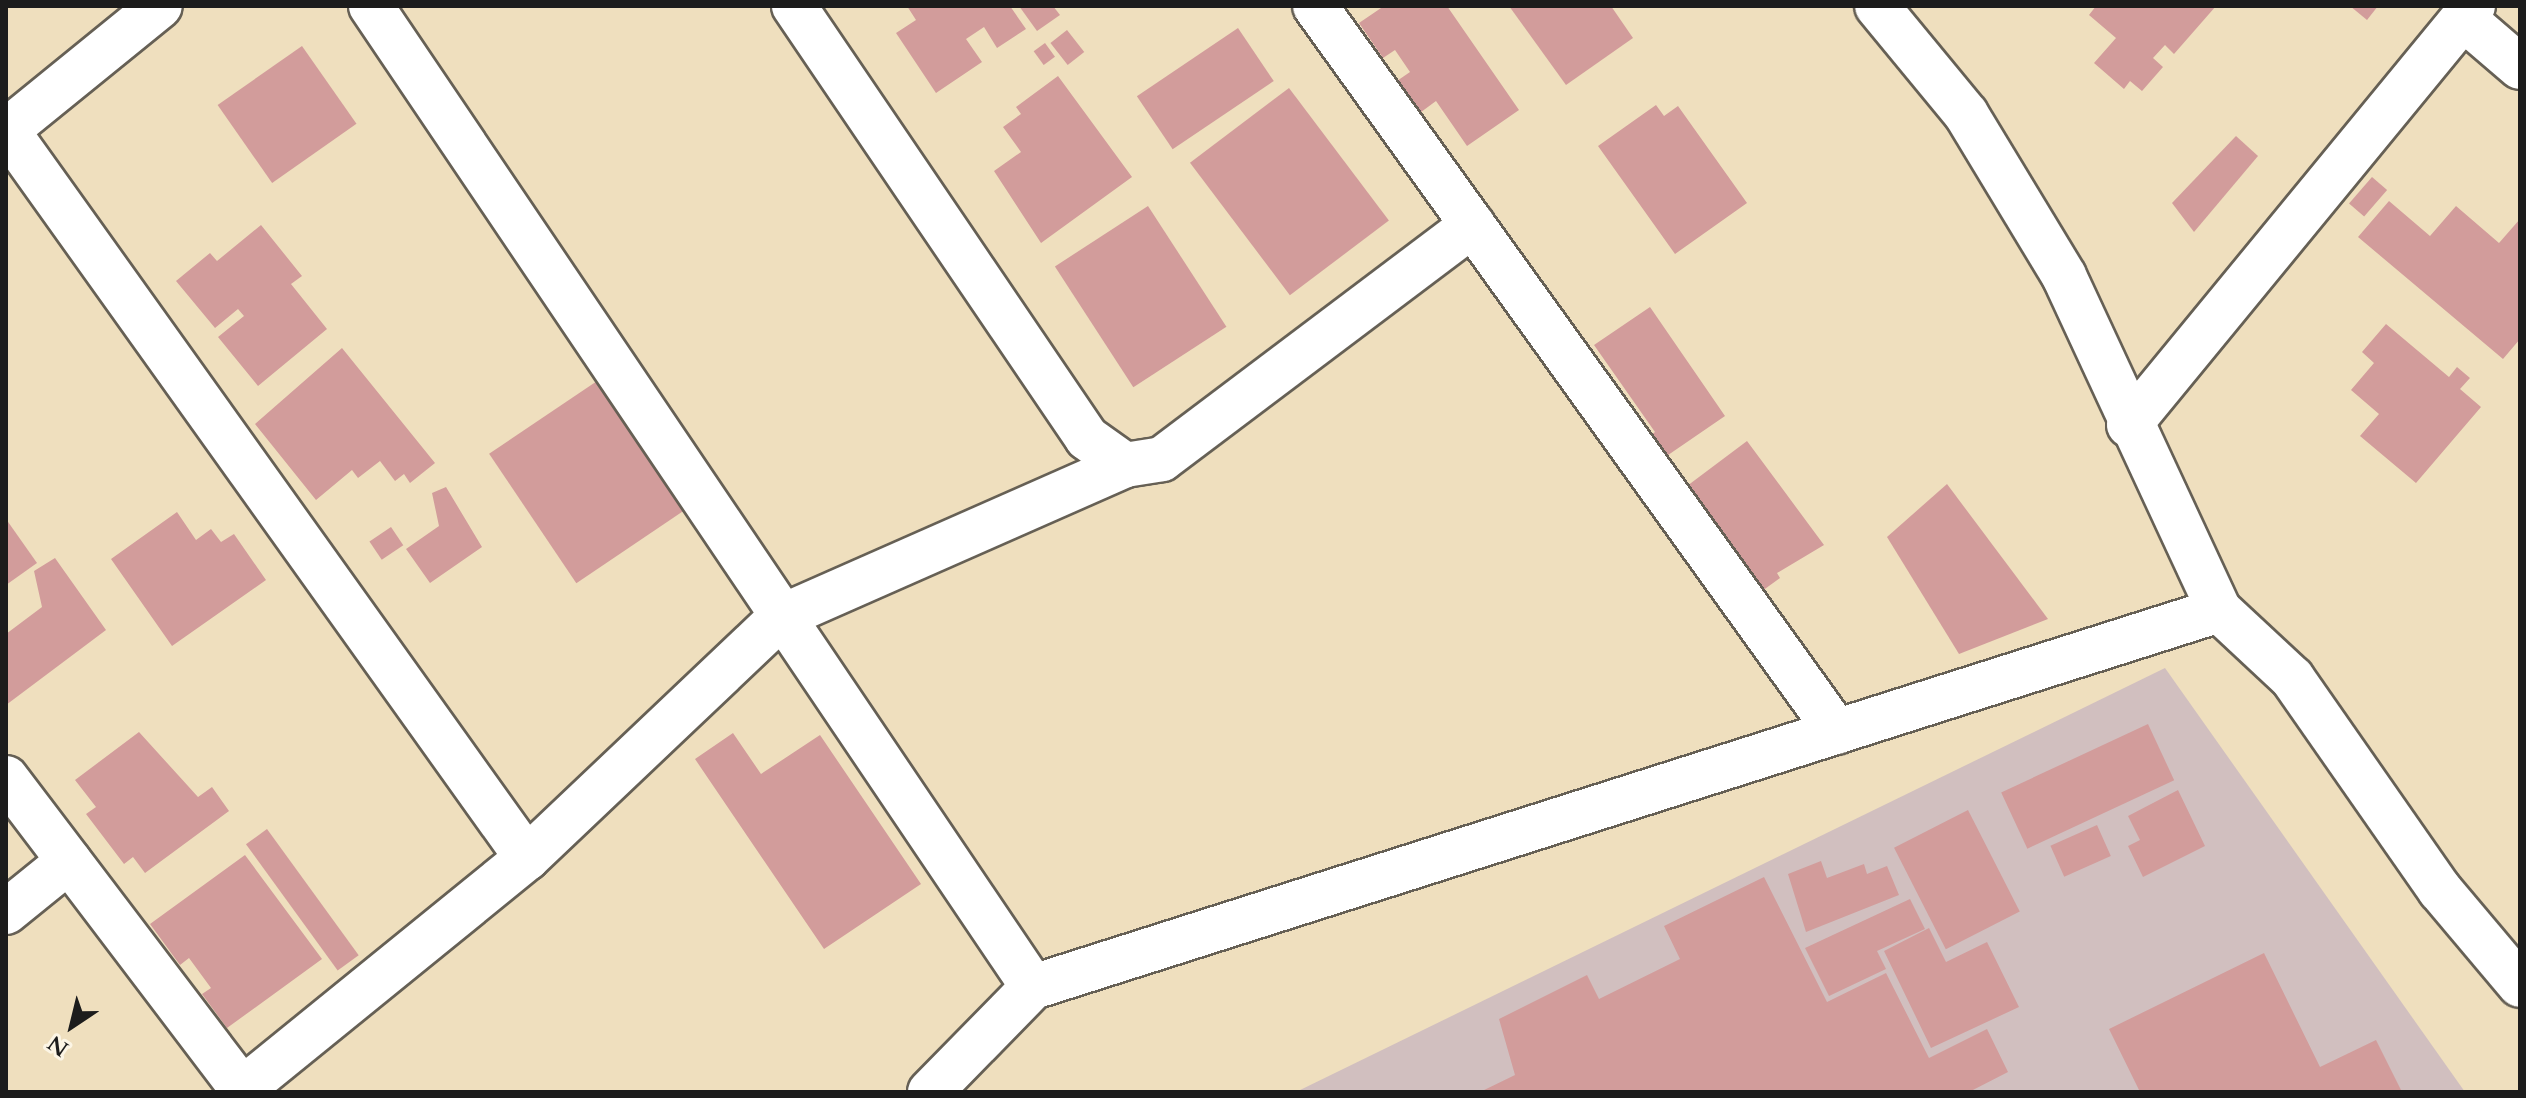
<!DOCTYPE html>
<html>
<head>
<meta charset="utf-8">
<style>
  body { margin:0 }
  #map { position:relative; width:2526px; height:1098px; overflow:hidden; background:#efdfbe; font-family:Cardo,serif }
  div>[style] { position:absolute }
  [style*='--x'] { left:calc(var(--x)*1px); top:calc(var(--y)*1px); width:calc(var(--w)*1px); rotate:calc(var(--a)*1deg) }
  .industrial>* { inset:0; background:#d1bfbf }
  .building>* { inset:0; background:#d29c9b; transform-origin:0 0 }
  .roads { filter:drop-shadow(2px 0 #666055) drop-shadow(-2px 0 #666055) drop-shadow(0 2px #666055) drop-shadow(0 -2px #666055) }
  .street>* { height:44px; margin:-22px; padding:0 22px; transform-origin:22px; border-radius:22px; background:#fff }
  span { translate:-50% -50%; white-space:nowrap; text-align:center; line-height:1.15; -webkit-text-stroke:6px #fcf5e5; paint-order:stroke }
  .frame { position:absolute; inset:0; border:8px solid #1c1c1c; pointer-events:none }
  .north { position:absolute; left:32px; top:986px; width:80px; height:80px; -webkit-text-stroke:6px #fcf5e5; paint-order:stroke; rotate:215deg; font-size:22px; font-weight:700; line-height:32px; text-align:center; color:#1c1c1c }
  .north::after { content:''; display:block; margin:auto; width:28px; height:36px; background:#1c1c1c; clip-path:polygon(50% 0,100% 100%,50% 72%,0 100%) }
</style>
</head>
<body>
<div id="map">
  <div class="industrial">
    <i style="clip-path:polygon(2165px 668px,2465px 1092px,1296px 1092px)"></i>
  </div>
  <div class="building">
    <i style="clip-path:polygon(907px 6px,1010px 6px,1026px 29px,997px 48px,984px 27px,966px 39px,982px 62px,936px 93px,896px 33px,916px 20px)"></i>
    <i style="clip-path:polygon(1019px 6px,1053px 6px,1060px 15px,1037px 31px)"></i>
    <i style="clip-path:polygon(1384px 6px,1447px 6px,1519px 110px,1467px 146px,1436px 101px,1417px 115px,1394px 83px,1410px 72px,1395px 50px,1383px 58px,1359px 23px)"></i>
    <i style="clip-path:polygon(1509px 6px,1611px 6px,1633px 38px,1566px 85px)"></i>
    <i style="clip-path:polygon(2096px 6px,2216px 6px,2174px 54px,2165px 45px,2153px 58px,2163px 67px,2142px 91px,2130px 81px,2124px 89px,2094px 63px,2116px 38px,2089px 15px)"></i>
    <i style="clip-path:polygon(2350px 6px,2378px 6px,2367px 20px)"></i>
    <i style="left:1238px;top:28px;width:64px;height:122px;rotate:56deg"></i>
    <i style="left:1067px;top:30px;width:28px;height:21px;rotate:52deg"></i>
    <i style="left:1045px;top:43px;width:17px;height:14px;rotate:54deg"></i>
    <i style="left:302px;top:46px;width:95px;height:103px;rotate:55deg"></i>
    <i style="clip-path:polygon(1058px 76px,1132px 177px,1041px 243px,994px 171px,1021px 152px,1003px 127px,1021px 114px,1016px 107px)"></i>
    <i style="left:1289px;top:88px;width:166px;height:124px;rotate:53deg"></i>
    <i style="clip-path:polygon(1656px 105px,1664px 116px,1678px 106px,1747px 203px,1675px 254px,1598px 146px)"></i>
    <i style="clip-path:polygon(2236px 136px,2258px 156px,2194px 232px,2172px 203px)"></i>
    <i style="left:2372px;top:177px;width:20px;height:35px;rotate:41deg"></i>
    <i style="clip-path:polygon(2389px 201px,2430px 236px,2456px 206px,2499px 243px,2520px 219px,2520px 339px,2503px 359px,2358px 237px)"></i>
    <i style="left:1148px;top:206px;width:144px;height:111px;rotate:57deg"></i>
    <i style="clip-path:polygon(261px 225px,302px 276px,291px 284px,327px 329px,258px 386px,218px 337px,244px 316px,238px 309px,215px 328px,176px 281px,210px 253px,217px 261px)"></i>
    <i style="clip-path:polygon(1650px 307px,1725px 416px,1655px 464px,1640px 443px,1655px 432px,1594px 345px)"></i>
    <i style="clip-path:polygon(2386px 324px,2449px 377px,2457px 367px,2470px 378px,2460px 389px,2481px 407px,2416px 483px,2360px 436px,2379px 414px,2351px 390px,2374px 363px,2362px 352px)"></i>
    <i style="clip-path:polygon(342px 348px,435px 463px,410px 483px,404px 474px,395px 481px,380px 461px,358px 478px,352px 470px,316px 500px,255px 424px)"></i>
    <i style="left:606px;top:375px;width:156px;height:141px;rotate:56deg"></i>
    <i style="clip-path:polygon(1747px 441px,1824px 545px,1777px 573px,1780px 578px,1751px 599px,1675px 495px)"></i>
    <i style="clip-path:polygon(1947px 484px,2048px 619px,1959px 654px,1887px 537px)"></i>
    <i style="clip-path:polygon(446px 487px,482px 547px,430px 583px,406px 549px,439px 526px,432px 493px)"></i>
    <i style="clip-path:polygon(177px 512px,196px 540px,211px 529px,221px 542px,234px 534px,266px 580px,172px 646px,111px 559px)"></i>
    <i style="clip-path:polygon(6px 519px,37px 563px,6px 585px)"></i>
    <i style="left:391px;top:527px;width:22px;height:26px;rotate:56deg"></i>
    <i style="clip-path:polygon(55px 558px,106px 630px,6px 705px,6px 634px,42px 607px,34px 571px)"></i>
    <i style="left:2148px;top:724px;width:62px;height:162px;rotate:65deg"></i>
    <i style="clip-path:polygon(139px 732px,198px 797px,212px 787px,229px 811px,145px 873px,133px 857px,124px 864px,86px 814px,96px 807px,75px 780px)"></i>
    <i style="clip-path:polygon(733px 733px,761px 774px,820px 735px,921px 884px,824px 949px,695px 759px)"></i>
    <i style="clip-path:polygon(2178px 790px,2205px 846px,2143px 877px,2128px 846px,2140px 840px,2128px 816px)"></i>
    <i style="left:1968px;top:810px;width:114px;height:83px;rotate:63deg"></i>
    <i style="left:2097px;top:825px;width:34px;height:51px;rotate:66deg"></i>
    <i style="left:267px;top:829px;width:156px;height:26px;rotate:54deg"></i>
    <i style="clip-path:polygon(245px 855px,322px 959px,227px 1028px,202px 994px,211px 988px,189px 958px,180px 965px,150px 924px)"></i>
    <i style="clip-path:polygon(1821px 861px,1827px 878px,1864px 864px,1867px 874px,1887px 866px,1899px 895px,1806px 932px,1788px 874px)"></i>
    <i style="clip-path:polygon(1764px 877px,1827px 1002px,1886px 973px,1929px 1058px,1987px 1029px,2008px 1072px,1969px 1092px,1480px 1092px,1515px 1075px,1499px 1019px,1587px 975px,1599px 999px,1680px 959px,1664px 926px)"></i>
    <i style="clip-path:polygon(1910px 899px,1925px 929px,1877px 951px,1886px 969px,1829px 996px,1805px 948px)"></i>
    <i style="clip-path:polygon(1929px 928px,1946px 962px,1987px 942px,2019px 1007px,1931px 1048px,1884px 951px)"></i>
    <i style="clip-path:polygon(2264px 953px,2320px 1067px,2376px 1040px,2402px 1092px,2140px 1092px,2109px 1029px)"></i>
  </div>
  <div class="roads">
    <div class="street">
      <i style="--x:371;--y:6;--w:1183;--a:55.99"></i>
      <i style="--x:794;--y:6;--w:522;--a:55.85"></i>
      <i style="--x:1087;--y:438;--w:47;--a:35.4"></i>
      <i style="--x:1125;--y:465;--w:37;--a:-9"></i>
      <i style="--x:1162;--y:459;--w:389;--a:-37"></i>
      <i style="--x:1315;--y:6;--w:894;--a:54.28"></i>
      <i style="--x:1877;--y:6;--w:140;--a:50.5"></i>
      <i style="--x:1966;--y:114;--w:189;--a:58.8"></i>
      <i style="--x:2064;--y:276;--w:368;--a:65.1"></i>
      <i style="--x:2219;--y:610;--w:100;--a:43"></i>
      <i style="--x:2292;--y:678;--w:259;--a:55.1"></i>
      <i style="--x:2440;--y:890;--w:124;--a:49.9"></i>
      <i style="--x:2463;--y:18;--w:75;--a:40.7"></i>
      <i style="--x:6;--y:129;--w:896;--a:54.45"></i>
      <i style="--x:6;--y:131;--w:198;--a:-39.1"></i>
      <i style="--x:2129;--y:425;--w:542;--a:-50.61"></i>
      <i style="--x:6;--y:778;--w:390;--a:52.8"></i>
      <i style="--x:6;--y:912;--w:81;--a:-39"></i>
      <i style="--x:239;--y:1092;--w:371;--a:-39.1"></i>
      <i style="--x:527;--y:858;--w:350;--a:-43.5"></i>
      <i style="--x:781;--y:617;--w:376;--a:-23.8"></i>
      <i style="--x:930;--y:1092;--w:147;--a:-45.6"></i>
      <i style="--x:1033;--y:987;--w:1244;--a:-17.63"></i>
    </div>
  </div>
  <div class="frame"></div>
  <div class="north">N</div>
</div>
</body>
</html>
